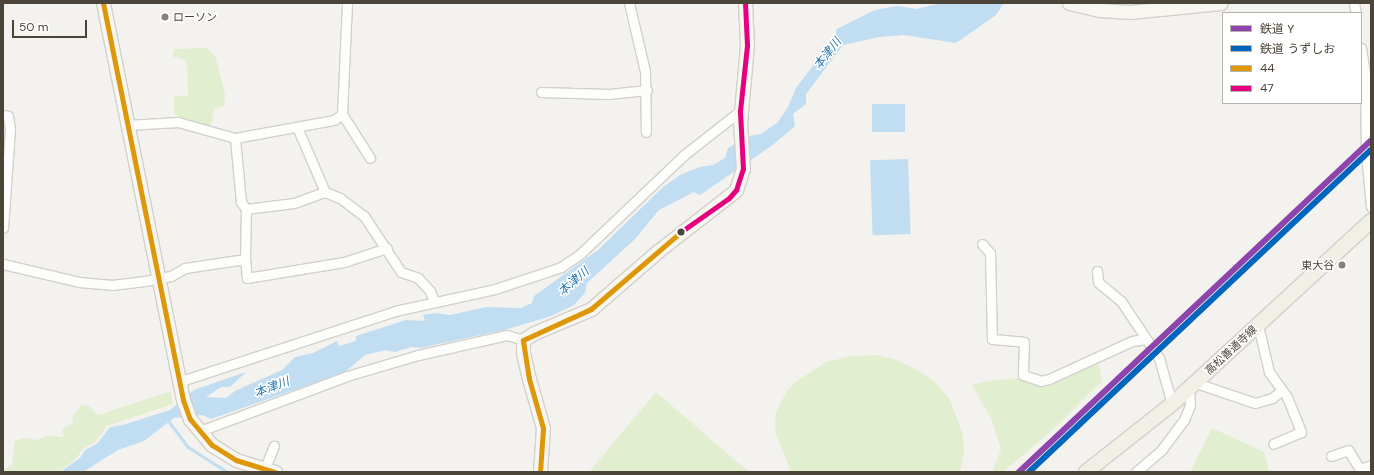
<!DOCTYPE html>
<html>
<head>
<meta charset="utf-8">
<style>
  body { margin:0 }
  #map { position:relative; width:1374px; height:475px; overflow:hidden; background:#f4f2ee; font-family:"DM Sans","Noto Sans JP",sans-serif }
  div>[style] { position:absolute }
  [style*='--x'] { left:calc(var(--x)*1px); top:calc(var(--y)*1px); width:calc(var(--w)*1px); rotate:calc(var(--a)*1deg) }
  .green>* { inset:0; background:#e1eecf }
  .water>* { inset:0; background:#c0ddf1; transform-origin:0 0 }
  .stream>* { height:3px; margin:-1.5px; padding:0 1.5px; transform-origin:1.5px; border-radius:1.5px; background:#c0ddf1 }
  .roads { filter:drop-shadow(1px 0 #d2d0cb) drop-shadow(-1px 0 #d2d0cb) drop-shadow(0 1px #d2d0cb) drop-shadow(0 -1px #d2d0cb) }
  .street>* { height:9px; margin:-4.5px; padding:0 4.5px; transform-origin:4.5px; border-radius:4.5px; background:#fdfdfc }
  .secondary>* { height:13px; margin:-6.5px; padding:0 6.5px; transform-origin:6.5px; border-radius:6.5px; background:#f7f6f1 }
  .primary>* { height:14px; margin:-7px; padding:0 7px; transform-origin:7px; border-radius:7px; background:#f2efe6 }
  .bus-1>* { height:5px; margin:-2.5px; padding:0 2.5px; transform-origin:2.5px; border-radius:2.5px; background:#dd9709 }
  .bus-2>* { height:5px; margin:-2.5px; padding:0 2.5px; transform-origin:2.5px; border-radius:2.5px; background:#e5007d }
  .rail-1>* { height:6px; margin:-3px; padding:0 3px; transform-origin:3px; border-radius:3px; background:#8e44ad }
  .rail-2>* { height:6px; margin:-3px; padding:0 3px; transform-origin:3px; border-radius:3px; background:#0065bd }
  .dots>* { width:11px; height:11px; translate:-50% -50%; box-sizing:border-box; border:2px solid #fff; border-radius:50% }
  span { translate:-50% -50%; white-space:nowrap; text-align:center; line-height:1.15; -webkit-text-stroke:3px #fff; paint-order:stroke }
  .poi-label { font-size:11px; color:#4b4439 }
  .left { translate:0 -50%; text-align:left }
  .right { translate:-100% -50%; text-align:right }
  .street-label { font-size:11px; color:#4b4439 }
  .water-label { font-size:12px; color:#2e7ab2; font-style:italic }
  .frame { position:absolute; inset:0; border:4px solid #4b4439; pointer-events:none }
  .legend { position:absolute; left:1222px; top:12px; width:140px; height:92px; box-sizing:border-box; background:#fff; border:1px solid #b7b4b0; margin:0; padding:5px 7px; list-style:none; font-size:12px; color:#4b4439 }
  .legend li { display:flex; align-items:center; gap:8px; height:20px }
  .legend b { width:20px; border:1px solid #b7b4b0 }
  .scale { position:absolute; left:12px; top:20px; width:75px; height:18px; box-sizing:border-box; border:2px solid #4b4439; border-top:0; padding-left:5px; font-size:12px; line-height:14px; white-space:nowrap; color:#4b4439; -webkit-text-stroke:3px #fff; paint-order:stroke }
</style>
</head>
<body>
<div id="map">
  <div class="green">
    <i style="clip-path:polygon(207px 48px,216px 58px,225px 95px,224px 106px,214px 109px,211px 127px,178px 119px,174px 112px,174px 97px,188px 95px,187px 62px,181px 58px,173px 57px,174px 49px)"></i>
    <i style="clip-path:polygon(876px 355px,897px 360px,922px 373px,934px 381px,950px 400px,963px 435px,964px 452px,960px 472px,791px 472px,776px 434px,775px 423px,776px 412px,787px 391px,794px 383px,826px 362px,852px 356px)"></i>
    <i style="clip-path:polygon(1099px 364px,1102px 381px,1058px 425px,1003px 472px,992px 472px,1001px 450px,992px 420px,972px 385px,988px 381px,1017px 378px,1046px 384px)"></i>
    <i style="clip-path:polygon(171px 391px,173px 404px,107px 426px,96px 441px,83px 449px,76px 459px,58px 472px,3px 472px,3px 465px,4px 470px,12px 465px,15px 441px,23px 438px,36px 440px,46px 436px,64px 437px,62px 429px,73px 422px,73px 416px,82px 405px,89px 406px,98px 415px)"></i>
    <i style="clip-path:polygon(656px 392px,749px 472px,589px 472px)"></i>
    <i style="clip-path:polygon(1212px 428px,1264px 452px,1269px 472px,1190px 472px)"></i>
  </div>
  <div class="water">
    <i style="clip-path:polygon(941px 3px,1004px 3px,996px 15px,956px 43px,904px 35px,879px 37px,843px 45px,806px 94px,806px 104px,793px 114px,795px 126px,774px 144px,700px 195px,694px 192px,659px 210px,635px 239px,587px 283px,585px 293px,574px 305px,551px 316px,508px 329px,421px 348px,411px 347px,395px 352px,385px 350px,365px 355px,345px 372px,211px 419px,202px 415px,174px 418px,144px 441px,118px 450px,83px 472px,60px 472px,80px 458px,85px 450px,98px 443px,110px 427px,123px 425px,170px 410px,194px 390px,246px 372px,230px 387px,221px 387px,206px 397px,226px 398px,235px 391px,282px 370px,295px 357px,313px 353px,337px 341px,339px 346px,356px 341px,356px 336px,406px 320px,425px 321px,423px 315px,435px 313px,450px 315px,486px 307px,521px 308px,532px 303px,534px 296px,598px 250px,662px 188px,680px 175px,700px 167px,713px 165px,725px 158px,728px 148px,750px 136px,761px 134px,778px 122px,788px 107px,796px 88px,834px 38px,837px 29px,875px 10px,897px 6px,916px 9px)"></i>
    <i style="left:905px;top:104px;width:28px;height:33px;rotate:90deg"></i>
    <i style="left:908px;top:159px;width:75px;height:38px;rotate:88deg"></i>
  </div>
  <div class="stream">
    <i style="--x:166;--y:418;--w:36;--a:53"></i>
    <i style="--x:188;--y:447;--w:46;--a:32.7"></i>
  </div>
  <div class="roads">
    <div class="street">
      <i style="--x:629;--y:3;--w:70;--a:76.8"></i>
      <i style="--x:645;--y:71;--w:61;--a:89.1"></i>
      <i style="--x:1354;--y:3;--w:10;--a:79"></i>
      <i style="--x:1361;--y:48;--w:26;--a:81"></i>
      <i style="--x:1365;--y:74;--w:79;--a:89.3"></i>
      <i style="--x:1366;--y:153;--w:54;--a:84.7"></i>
      <i style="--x:541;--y:92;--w:68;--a:1.7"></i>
      <i style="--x:609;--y:94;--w:38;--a:-6"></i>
      <i style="--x:342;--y:114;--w:52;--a:57.5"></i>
      <i style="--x:3;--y:115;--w:5;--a:11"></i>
      <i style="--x:8;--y:116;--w:13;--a:81"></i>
      <i style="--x:10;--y:129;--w:99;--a:94"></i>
      <i style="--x:127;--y:125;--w:51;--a:-3.4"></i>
      <i style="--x:178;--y:122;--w:59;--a:15.7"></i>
      <i style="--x:235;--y:138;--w:101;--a:-10.3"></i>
      <i style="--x:334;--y:120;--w:10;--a:-37"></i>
      <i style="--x:342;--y:114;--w:111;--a:-87.4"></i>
      <i style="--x:297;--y:127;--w:71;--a:66.7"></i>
      <i style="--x:325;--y:192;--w:16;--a:22"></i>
      <i style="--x:340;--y:198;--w:30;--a:37"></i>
      <i style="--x:364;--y:216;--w:67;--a:56.5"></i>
      <i style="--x:401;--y:272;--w:18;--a:19"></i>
      <i style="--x:418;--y:278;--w:18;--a:47"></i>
      <i style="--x:430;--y:291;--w:11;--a:68"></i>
      <i style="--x:246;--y:209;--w:48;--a:-7.1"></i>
      <i style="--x:294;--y:203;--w:33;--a:-20"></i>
      <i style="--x:982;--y:244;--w:12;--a:48"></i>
      <i style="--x:990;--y:253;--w:86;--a:88.7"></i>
      <i style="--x:992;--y:339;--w:32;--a:5"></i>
      <i style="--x:1024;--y:342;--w:33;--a:92"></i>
      <i style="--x:1023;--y:375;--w:19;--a:18"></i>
      <i style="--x:1041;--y:381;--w:8;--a:-14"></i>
      <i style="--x:1049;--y:379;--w:91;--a:-24.6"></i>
      <i style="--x:1132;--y:341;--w:14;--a:-8"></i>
      <i style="--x:245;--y:259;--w:19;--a:84"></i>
      <i style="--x:247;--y:278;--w:98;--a:-9.4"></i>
      <i style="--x:344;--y:262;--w:45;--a:-18"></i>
      <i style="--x:3;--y:264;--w:78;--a:13.3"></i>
      <i style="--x:79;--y:282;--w:33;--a:5"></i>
      <i style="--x:112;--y:285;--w:33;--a:-7"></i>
      <i style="--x:145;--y:281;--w:26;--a:-11"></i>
      <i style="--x:171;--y:276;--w:16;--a:-30"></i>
      <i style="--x:185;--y:268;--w:61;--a:-8.5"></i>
      <i style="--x:245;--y:259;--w:50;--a:-88.9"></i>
      <i style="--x:246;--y:209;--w:9;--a:-126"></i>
      <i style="--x:241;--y:202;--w:64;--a:-95.4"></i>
      <i style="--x:1097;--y:271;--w:11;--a:85"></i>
      <i style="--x:1098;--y:282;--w:30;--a:40"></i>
      <i style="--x:1121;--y:301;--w:69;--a:56.3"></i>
      <i style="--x:1159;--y:358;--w:48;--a:74.2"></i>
      <i style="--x:1258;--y:325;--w:48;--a:76.8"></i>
      <i style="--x:1269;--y:372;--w:31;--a:54"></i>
      <i style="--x:1287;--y:397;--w:38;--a:68"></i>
      <i style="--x:1301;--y:432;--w:30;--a:157"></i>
      <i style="--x:178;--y:382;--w:228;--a:-18.1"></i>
      <i style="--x:395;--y:311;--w:102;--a:-12.4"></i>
      <i style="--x:495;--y:289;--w:70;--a:-18.4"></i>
      <i style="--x:561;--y:267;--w:23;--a:-34"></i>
      <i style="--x:580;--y:254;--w:144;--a:-43.6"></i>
      <i style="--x:684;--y:155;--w:71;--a:-38.2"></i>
      <i style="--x:1196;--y:383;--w:62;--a:18.7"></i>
      <i style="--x:1255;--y:403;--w:18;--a:-16"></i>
      <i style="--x:1272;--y:398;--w:11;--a:-38"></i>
      <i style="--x:200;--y:431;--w:157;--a:-20.5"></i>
      <i style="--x:347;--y:376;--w:74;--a:-16.5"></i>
      <i style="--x:418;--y:355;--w:91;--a:-12.7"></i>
      <i style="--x:507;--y:335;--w:17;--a:17"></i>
      <i style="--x:1331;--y:456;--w:18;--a:-19"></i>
      <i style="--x:1348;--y:450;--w:22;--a:58"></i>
      <i style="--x:1360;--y:469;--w:12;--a:-20"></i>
      <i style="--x:265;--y:468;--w:24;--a:-68"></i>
      <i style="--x:1136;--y:472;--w:35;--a:-41"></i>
      <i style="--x:1162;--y:449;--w:36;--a:-53"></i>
      <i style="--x:1184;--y:420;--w:16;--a:-68"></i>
      <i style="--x:1190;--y:405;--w:16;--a:-94"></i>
    </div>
    <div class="secondary">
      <i style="--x:103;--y:3;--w:405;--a:78.6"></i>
      <i style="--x:183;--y:400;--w:20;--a:70"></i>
      <i style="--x:190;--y:419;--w:34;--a:50"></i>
      <i style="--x:212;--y:445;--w:28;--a:32"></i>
      <i style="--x:236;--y:460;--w:41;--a:17.1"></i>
      <i style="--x:1069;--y:3;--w:32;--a:13"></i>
      <i style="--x:1100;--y:10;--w:30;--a:4"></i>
      <i style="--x:1130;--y:12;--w:91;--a:-5.6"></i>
      <i style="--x:540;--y:472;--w:44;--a:-86.1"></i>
      <i style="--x:543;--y:428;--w:51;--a:-105.9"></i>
      <i style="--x:529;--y:379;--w:28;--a:-103"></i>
      <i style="--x:523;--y:352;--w:12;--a:-90"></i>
      <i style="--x:523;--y:340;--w:13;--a:-32"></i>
      <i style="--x:534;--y:333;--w:62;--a:-22.8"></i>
      <i style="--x:591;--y:309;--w:89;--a:-40.9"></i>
      <i style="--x:658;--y:251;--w:99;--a:-38"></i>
      <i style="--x:736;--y:190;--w:22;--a:-72"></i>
      <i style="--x:743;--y:169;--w:46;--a:-93.7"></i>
      <i style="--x:740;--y:123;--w:78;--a:-84.9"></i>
      <i style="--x:747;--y:45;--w:42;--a:-92.7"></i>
    </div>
    <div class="primary">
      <i style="--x:1086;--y:472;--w:110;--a:-38.3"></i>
      <i style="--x:1172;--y:404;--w:270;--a:-42.6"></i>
    </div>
  </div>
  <div class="bus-1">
    <i style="--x:103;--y:3;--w:405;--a:78.6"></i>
    <i style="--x:183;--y:400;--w:20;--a:70"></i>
    <i style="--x:190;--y:419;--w:34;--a:50"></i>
    <i style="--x:212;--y:445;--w:28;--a:32"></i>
    <i style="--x:236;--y:460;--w:41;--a:17.1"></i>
    <i style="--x:540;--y:472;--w:44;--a:-86.1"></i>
    <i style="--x:543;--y:428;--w:51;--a:-105.9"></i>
    <i style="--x:529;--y:379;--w:39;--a:-99"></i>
    <i style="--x:523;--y:340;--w:75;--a:-24.5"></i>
    <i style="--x:591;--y:309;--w:120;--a:-40.6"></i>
  </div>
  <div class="bus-2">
    <i style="--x:682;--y:231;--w:57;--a:-35.1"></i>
    <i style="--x:729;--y:198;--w:11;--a:-49"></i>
    <i style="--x:736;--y:190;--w:22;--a:-72"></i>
    <i style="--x:743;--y:169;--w:58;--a:-93"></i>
    <i style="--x:740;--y:111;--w:66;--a:-83.9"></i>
    <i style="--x:747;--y:45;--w:42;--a:-92.7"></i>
  </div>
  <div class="rail-1">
    <i style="--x:1019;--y:472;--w:484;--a:-43.3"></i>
  </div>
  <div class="rail-2">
    <i style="--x:1029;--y:472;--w:470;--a:-43.3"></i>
  </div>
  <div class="dots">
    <i style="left:165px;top:17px;background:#868178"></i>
    <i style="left:681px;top:232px;background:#4b4439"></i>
    <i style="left:1342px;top:265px;background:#868178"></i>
  </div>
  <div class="poi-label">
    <span class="left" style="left:173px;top:17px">ローソン</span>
    <span class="right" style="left:1334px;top:265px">東大谷</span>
  </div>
  <div class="street-label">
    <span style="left:1231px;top:350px;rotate:-43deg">高松善通寺線</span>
  </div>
  <div class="water-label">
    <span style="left:828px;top:54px;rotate:-52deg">本津川</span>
    <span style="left:574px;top:282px;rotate:-41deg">本津川</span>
    <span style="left:272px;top:388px;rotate:-21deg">本津川</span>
  </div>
  <div class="frame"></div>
  <ul class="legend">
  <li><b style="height:5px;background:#8e44ad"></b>鉄道 Y</li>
  <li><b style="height:5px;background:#0065bd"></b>鉄道 うずしお</li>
  <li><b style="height:5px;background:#dd9709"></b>44</li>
  <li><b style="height:5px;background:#e5007d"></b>47</li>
  </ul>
  <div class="scale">50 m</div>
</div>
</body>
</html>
